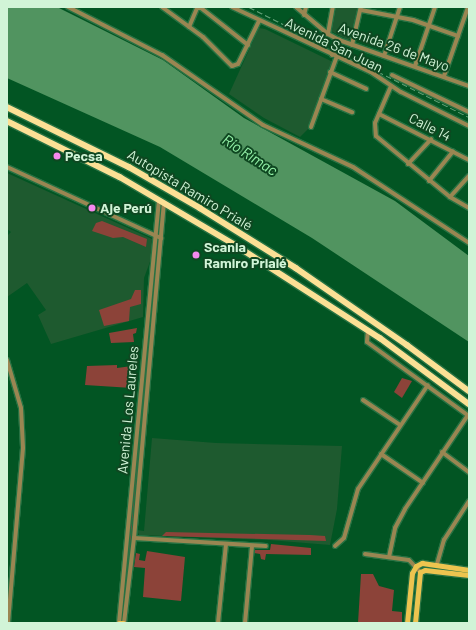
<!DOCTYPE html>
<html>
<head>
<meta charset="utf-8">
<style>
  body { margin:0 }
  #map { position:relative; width:476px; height:630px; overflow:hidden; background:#025523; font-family:Barlow,sans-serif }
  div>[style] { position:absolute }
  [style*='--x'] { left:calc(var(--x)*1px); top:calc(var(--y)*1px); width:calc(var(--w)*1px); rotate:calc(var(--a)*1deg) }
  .built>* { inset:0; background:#1e5a2f }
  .green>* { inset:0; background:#8c4339 }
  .water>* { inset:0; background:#519460 }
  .roads { filter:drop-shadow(1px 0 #277243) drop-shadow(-1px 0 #277243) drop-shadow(0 1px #277243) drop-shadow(0 -1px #277243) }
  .minor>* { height:4px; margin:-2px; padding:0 2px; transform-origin:2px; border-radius:2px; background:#9a8652 }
  .major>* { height:5px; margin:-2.5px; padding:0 2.5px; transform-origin:2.5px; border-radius:2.5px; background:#edc44f }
  .highway>* { height:5.5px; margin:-2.75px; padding:0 2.75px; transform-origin:2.75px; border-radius:2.75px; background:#fce095 }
  .rail>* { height:1px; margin-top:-0.5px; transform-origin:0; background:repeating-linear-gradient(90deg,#67a37b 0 6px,transparent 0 9px) }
  .dots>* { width:11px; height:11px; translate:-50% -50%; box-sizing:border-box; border:2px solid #0f4721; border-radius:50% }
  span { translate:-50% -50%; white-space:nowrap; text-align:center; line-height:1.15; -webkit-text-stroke:4px #0f4721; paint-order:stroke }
  .street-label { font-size:14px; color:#d1f4d7 }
  .poi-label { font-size:14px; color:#d1f4d7; font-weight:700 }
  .left { translate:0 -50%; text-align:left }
  .water-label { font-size:15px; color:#95f2a9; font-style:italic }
  .frame { position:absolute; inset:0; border:8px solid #d1f4d7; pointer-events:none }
</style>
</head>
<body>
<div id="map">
  <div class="built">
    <i style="clip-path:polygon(336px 7px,358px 7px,351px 38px,348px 40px,331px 31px)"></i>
    <i style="clip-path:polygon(259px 28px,265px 29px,333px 62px,309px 128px,300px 137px,264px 118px,229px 94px)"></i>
    <i style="clip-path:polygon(7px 173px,152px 239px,151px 259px,144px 278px,143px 317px,51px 344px,38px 315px,46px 310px,27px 283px,7px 297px,7px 236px,11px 232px,7px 229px)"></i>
    <i style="clip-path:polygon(152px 438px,216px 443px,342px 446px,337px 509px,330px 545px,269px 540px,139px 535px,137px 530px,144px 531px)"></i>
  </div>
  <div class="green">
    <i style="clip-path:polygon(102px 221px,147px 239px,146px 247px,123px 237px,113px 238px,92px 231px,96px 223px)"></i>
    <i style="clip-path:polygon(135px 290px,141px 290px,141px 304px,130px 307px,129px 321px,104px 326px,99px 310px,131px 299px)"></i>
    <i style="clip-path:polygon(152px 293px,135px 509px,124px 614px,122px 614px)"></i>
    <i style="clip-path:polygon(137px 328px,136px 333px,133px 334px,134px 342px,111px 343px,109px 333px)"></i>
    <i style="clip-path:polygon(117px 365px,117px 368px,132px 366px,132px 388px,85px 385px,87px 366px)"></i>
    <i style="clip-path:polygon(402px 378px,412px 381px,402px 398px,394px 392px)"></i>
    <i style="clip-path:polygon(166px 532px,310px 535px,325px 536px,326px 541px,162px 536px)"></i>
    <i style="clip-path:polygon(271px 544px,311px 548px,311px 555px,266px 554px,265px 560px,261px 559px,260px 554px,254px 553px,254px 550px,270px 550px)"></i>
    <i style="clip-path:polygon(147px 551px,185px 557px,181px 601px,143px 597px,145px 568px,134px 567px,136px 553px,140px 554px,139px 560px,145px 561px)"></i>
    <i style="clip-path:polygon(361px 574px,373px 574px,379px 586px,394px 590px,392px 611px,402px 612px,402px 623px,358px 623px)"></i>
  </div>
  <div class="water">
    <i style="clip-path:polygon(7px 7px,57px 7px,163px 60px,244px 118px,395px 201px,469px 256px,469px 342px,312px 238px,160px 147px,7px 78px)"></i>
  </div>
  <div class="roads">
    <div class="minor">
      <i style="--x:68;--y:7;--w:106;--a:27.1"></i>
      <i style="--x:162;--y:55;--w:123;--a:34.7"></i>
      <i style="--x:263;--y:125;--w:99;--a:25"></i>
      <i style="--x:353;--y:167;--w:139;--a:33.2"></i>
      <i style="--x:162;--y:7;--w:51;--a:36.2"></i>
      <i style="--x:203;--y:37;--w:41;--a:45"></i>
      <i style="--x:232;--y:66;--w:6;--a:-18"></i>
      <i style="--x:238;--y:64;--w:48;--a:-64"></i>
      <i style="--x:232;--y:7;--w:153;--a:25.1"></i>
      <i style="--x:371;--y:72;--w:36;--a:34"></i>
      <i style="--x:401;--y:92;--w:76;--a:26.6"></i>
      <i style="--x:296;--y:7;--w:42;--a:40.2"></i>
      <i style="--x:328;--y:34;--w:13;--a:29"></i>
      <i style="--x:339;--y:40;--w:138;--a:19.5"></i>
      <i style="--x:361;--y:10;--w:53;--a:10.9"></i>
      <i style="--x:413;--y:20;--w:48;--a:19.6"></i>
      <i style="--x:304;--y:15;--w:8;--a:-76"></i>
      <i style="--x:189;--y:27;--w:21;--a:-67"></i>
      <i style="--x:197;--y:8;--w:4;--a:0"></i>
      <i style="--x:201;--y:8;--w:60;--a:38.2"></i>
      <i style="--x:328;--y:34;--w:27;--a:-80"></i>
      <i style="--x:352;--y:45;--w:39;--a:-77"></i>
      <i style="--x:332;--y:55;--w:17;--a:-65"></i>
      <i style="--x:384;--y:56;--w:52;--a:-71.9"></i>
      <i style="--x:415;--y:66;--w:62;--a:-71.3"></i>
      <i style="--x:330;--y:72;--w:40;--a:25"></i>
      <i style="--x:392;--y:75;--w:85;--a:25.7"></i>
      <i style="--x:444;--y:76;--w:73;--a:-70.8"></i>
      <i style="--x:391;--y:86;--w:40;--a:113.4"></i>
      <i style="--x:375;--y:123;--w:13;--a:86"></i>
      <i style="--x:376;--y:136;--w:96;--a:39.5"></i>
      <i style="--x:450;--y:197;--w:22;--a:30"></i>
      <i style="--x:321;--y:99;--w:34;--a:23"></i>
      <i style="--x:379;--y:114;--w:101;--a:27.1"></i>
      <i style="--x:311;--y:127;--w:76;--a:-69.9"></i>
      <i style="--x:408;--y:164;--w:34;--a:-47"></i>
      <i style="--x:7;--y:167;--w:170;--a:24.8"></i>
      <i style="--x:429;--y:181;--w:38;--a:-51"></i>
      <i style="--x:450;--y:197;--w:28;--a:-48"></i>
      <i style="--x:368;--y:330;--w:12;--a:95"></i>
      <i style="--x:367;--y:342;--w:126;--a:36"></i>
      <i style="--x:7;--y:360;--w:50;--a:73.7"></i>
      <i style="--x:21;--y:408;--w:40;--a:87.1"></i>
      <i style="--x:23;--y:448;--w:176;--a:94.9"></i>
      <i style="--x:363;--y:400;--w:45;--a:34"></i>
      <i style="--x:442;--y:452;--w:34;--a:37"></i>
      <i style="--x:381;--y:454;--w:51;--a:34.6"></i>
      <i style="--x:134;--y:538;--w:132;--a:3.5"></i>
      <i style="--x:335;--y:546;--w:12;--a:-42"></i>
      <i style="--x:344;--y:538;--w:51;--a:-74.1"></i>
      <i style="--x:358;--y:489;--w:125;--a:-56.1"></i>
      <i style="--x:365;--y:554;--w:44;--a:7.8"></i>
      <i style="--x:409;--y:560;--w:16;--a:47"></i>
      <i style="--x:389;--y:557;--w:30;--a:-78"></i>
      <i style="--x:395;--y:528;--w:21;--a:-62"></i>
      <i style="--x:405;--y:509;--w:113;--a:-56.2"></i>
      <i style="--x:437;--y:564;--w:25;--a:-74"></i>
      <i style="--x:444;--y:540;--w:46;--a:-57.3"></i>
      <i style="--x:119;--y:623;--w:425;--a:-84.6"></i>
      <i style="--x:124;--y:623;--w:86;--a:-83.3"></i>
      <i style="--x:134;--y:538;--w:336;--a:-84.9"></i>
      <i style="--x:218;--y:623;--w:79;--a:-84.2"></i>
      <i style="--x:245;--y:623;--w:77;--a:-84.8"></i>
    </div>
    <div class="major">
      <i style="--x:119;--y:623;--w:4;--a:0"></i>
      <i style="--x:407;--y:623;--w:50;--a:-84.3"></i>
      <i style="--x:412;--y:573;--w:8;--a:-60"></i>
      <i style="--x:416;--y:566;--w:7;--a:-27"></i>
      <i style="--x:422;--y:563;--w:48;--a:8.5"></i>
      <i style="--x:415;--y:623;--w:51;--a:-84.4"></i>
      <i style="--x:420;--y:572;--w:5;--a:-22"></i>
      <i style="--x:425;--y:570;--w:44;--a:6.5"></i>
    </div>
    <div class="highway">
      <i style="--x:7;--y:107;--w:136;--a:26.2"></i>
      <i style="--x:129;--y:167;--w:82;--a:30"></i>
      <i style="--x:200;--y:208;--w:113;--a:32"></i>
      <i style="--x:296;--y:268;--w:135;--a:34.7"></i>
      <i style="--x:407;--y:345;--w:77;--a:36.6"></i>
      <i style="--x:7;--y:121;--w:126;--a:26.4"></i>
      <i style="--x:120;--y:177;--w:136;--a:30.5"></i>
      <i style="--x:237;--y:246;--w:170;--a:32.8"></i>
      <i style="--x:380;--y:338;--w:111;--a:36.6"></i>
    </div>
  </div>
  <div class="rail">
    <i style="--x:249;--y:7;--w:246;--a:26.6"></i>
  </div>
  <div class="dots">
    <i style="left:57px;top:156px;background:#f589ee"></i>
    <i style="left:92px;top:208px;background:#f589ee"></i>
    <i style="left:196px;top:255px;background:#f589ee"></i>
  </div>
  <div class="street-label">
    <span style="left:334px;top:45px;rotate:26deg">Avenida San Juan</span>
    <span style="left:394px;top:47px;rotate:20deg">Avenida 26 de Mayo</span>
    <span style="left:430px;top:127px;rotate:27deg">Calle 14</span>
    <span style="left:190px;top:190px;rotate:31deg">Autopista Ramiro Prialé</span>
    <span style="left:128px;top:410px;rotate:-85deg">Avenida Los Laureles</span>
  </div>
  <div class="poi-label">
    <span class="left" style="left:65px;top:156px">Pecsa</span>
    <span class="left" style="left:100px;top:208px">Aje Perú</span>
    <span class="left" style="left:204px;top:255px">Scania<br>Ramiro Prialé</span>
  </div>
  <div class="water-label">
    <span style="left:250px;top:155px;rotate:33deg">Río Rímac</span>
  </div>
  <div class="frame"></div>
</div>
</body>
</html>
